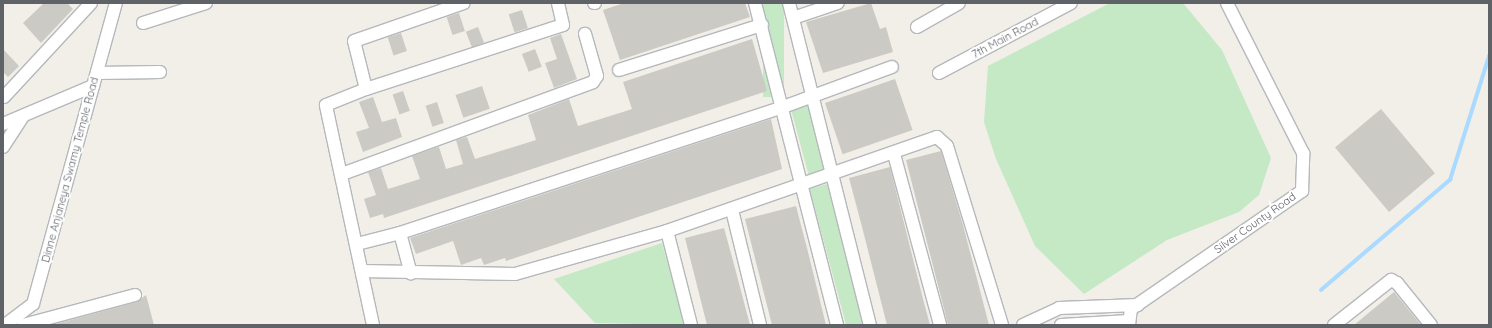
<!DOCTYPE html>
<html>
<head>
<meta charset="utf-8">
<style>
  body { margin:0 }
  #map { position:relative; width:1492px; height:328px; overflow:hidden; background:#f1efe8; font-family:Quicksand,sans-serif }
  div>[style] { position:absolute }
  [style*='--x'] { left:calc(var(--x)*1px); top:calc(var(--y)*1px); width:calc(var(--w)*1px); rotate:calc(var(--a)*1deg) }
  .green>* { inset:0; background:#c5e8c5; transform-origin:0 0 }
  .stream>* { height:3.5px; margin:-1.75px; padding:0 1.75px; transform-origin:1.75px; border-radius:1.75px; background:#aadaff }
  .building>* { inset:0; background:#cccac5; transform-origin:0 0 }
  .roads { filter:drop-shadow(1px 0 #b5b8bc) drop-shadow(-1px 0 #b5b8bc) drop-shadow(0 1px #b5b8bc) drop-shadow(0 -1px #b5b8bc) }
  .minor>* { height:12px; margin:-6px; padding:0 6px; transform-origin:6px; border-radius:6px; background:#fff }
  span { translate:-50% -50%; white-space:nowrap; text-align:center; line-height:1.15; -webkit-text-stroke:4px #fff; paint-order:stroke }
  .street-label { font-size:11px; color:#5f6368 }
  .frame { position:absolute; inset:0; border:4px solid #5f6368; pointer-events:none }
</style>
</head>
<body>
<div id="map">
  <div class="green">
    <i style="left:763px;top:3px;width:21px;height:94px"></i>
    <i style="clip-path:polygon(1110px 3px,1183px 3px,1222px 50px,1271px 158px,1259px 195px,1239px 212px,1167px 240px,1084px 294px,1035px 246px,996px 159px,984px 122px,988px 66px)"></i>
    <i style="left:808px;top:103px;width:71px;height:18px;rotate:75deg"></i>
    <i style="left:827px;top:184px;width:146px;height:18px;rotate:75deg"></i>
    <i style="clip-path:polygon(662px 243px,685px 325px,595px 323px,554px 279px)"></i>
  </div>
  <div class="stream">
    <i style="--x:1321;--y:290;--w:170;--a:-40.5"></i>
    <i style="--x:1450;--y:180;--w:130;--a:-72.5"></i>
  </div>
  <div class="building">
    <i style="clip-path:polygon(44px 3px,67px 3px,73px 9px,41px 43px,23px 23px)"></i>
    <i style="clip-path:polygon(624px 3px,745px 3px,750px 17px,620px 60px,603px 10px)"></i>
    <i style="clip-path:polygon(871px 3px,880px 29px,886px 27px,893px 52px,823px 73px,806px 22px)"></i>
    <i style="left:522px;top:10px;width:19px;height:14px;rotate:72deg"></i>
    <i style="left:459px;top:13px;width:19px;height:13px;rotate:72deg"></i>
    <i style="left:478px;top:27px;width:17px;height:13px;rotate:69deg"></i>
    <i style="left:401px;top:33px;width:19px;height:14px;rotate:72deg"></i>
    <i style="clip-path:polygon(561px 34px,577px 79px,554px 88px,545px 63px,557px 59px,550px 38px)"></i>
    <i style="clip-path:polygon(752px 39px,767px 91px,384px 218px,383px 214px,370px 218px,364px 199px,376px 195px,368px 172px,381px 168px,388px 189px,420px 179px,412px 156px,435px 148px,439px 147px,446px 169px,463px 164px,456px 140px,467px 137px,475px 159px,536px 140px,528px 115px,569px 99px,578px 126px,626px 111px,632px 109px,623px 82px)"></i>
    <i style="clip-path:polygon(3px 49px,19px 66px,8px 77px,3px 72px)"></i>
    <i style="left:535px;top:49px;width:19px;height:14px;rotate:69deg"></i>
    <i style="left:895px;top:79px;width:54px;height:74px;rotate:71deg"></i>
    <i style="left:482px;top:86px;width:24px;height:28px;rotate:71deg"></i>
    <i style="left:403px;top:91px;width:21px;height:11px;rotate:71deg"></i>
    <i style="clip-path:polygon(373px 97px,382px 122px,396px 118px,402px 137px,363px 152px,356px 132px,369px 128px,359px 102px)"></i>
    <i style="left:437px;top:102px;width:22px;height:12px;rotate:72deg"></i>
    <i style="left:1381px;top:109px;width:84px;height:60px;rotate:50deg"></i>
    <i style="clip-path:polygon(771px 119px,782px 169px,506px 261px,505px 258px,484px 265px,481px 258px,461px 265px,453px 241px,416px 254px,410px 238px)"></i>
    <i style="clip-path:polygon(941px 151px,963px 225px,989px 325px,948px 325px,944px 309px,906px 160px)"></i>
    <i style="clip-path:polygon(890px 167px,923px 299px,930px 325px,887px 325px,861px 223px,849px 178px)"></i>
    <i style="clip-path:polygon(796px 206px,808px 252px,826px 325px,772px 325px,745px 219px)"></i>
    <i style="clip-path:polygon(724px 228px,732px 257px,750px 325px,707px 325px,685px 238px)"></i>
    <i style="clip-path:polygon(1394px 292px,1421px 325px,1354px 325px)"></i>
    <i style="clip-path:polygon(146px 295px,154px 325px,52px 325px,137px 302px)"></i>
  </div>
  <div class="roads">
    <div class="minor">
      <i style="--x:594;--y:3;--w:1;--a:0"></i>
      <i style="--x:755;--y:3;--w:332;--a:75.7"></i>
      <i style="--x:789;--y:3;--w:332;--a:75.9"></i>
      <i style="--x:793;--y:18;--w:47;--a:-18.4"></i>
      <i style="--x:143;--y:23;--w:66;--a:-17.6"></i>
      <i style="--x:917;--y:27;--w:48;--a:-29.7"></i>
      <i style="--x:619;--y:70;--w:150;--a:-17.5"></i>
      <i style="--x:97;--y:73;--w:63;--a:-0.9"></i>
      <i style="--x:939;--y:73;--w:149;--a:-27.9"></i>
      <i style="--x:366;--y:89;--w:49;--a:-104"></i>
      <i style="--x:354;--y:41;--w:116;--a:-19.1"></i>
      <i style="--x:4;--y:97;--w:128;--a:-47.2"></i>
      <i style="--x:3;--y:124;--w:98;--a:-22.9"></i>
      <i style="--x:3;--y:147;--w:37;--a:-57"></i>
      <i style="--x:894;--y:154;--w:177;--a:74.9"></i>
      <i style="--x:342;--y:174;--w:267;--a:-20.1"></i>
      <i style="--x:593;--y:82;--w:7;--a:-56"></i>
      <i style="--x:597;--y:76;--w:44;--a:-105.9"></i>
      <i style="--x:732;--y:210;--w:118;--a:76.3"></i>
      <i style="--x:400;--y:233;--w:42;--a:75"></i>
      <i style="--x:357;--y:244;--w:44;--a:-14.3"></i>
      <i style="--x:400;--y:233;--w:403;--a:-18.2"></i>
      <i style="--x:783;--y:107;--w:116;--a:-20.2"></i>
      <i style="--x:362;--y:271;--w:153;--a:1.1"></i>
      <i style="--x:515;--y:274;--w:158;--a:-15.8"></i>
      <i style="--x:5;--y:325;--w:35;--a:-37"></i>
      <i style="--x:33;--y:304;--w:312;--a:-74.6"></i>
      <i style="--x:23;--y:325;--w:116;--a:-15"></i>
      <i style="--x:373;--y:325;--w:225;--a:-102.1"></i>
      <i style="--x:326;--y:105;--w:43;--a:-21.8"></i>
      <i style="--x:366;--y:89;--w:207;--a:-18"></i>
      <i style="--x:563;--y:25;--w:23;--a:-103"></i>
      <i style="--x:691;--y:325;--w:97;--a:-104.3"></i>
      <i style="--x:667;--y:231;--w:286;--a:-19.2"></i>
      <i style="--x:937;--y:137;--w:13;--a:42"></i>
      <i style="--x:947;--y:146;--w:187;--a:72.9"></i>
      <i style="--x:1023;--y:325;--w:40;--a:-25"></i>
      <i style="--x:1059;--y:308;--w:79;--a:-2.2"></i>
      <i style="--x:1061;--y:325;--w:68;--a:-3.4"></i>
      <i style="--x:1129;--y:325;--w:16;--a:-83"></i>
      <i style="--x:1131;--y:309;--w:208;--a:-34.6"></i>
      <i style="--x:1302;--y:191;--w:38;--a:-88"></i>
      <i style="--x:1303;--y:153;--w:168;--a:-116.9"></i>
      <i style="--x:1334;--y:325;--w:73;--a:-38.3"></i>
      <i style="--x:1391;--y:280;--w:7;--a:27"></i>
      <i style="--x:1397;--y:283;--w:54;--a:51"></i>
    </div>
  </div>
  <div class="street-label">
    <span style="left:1005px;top:38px;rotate:-28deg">7th Main Road</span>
    <span style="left:70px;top:170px;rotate:-75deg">Dinne Anjaneya Swamy Temple Road</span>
    <span style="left:1255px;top:223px;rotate:-35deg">Silver County Road</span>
  </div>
  <div class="frame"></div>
</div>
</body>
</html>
